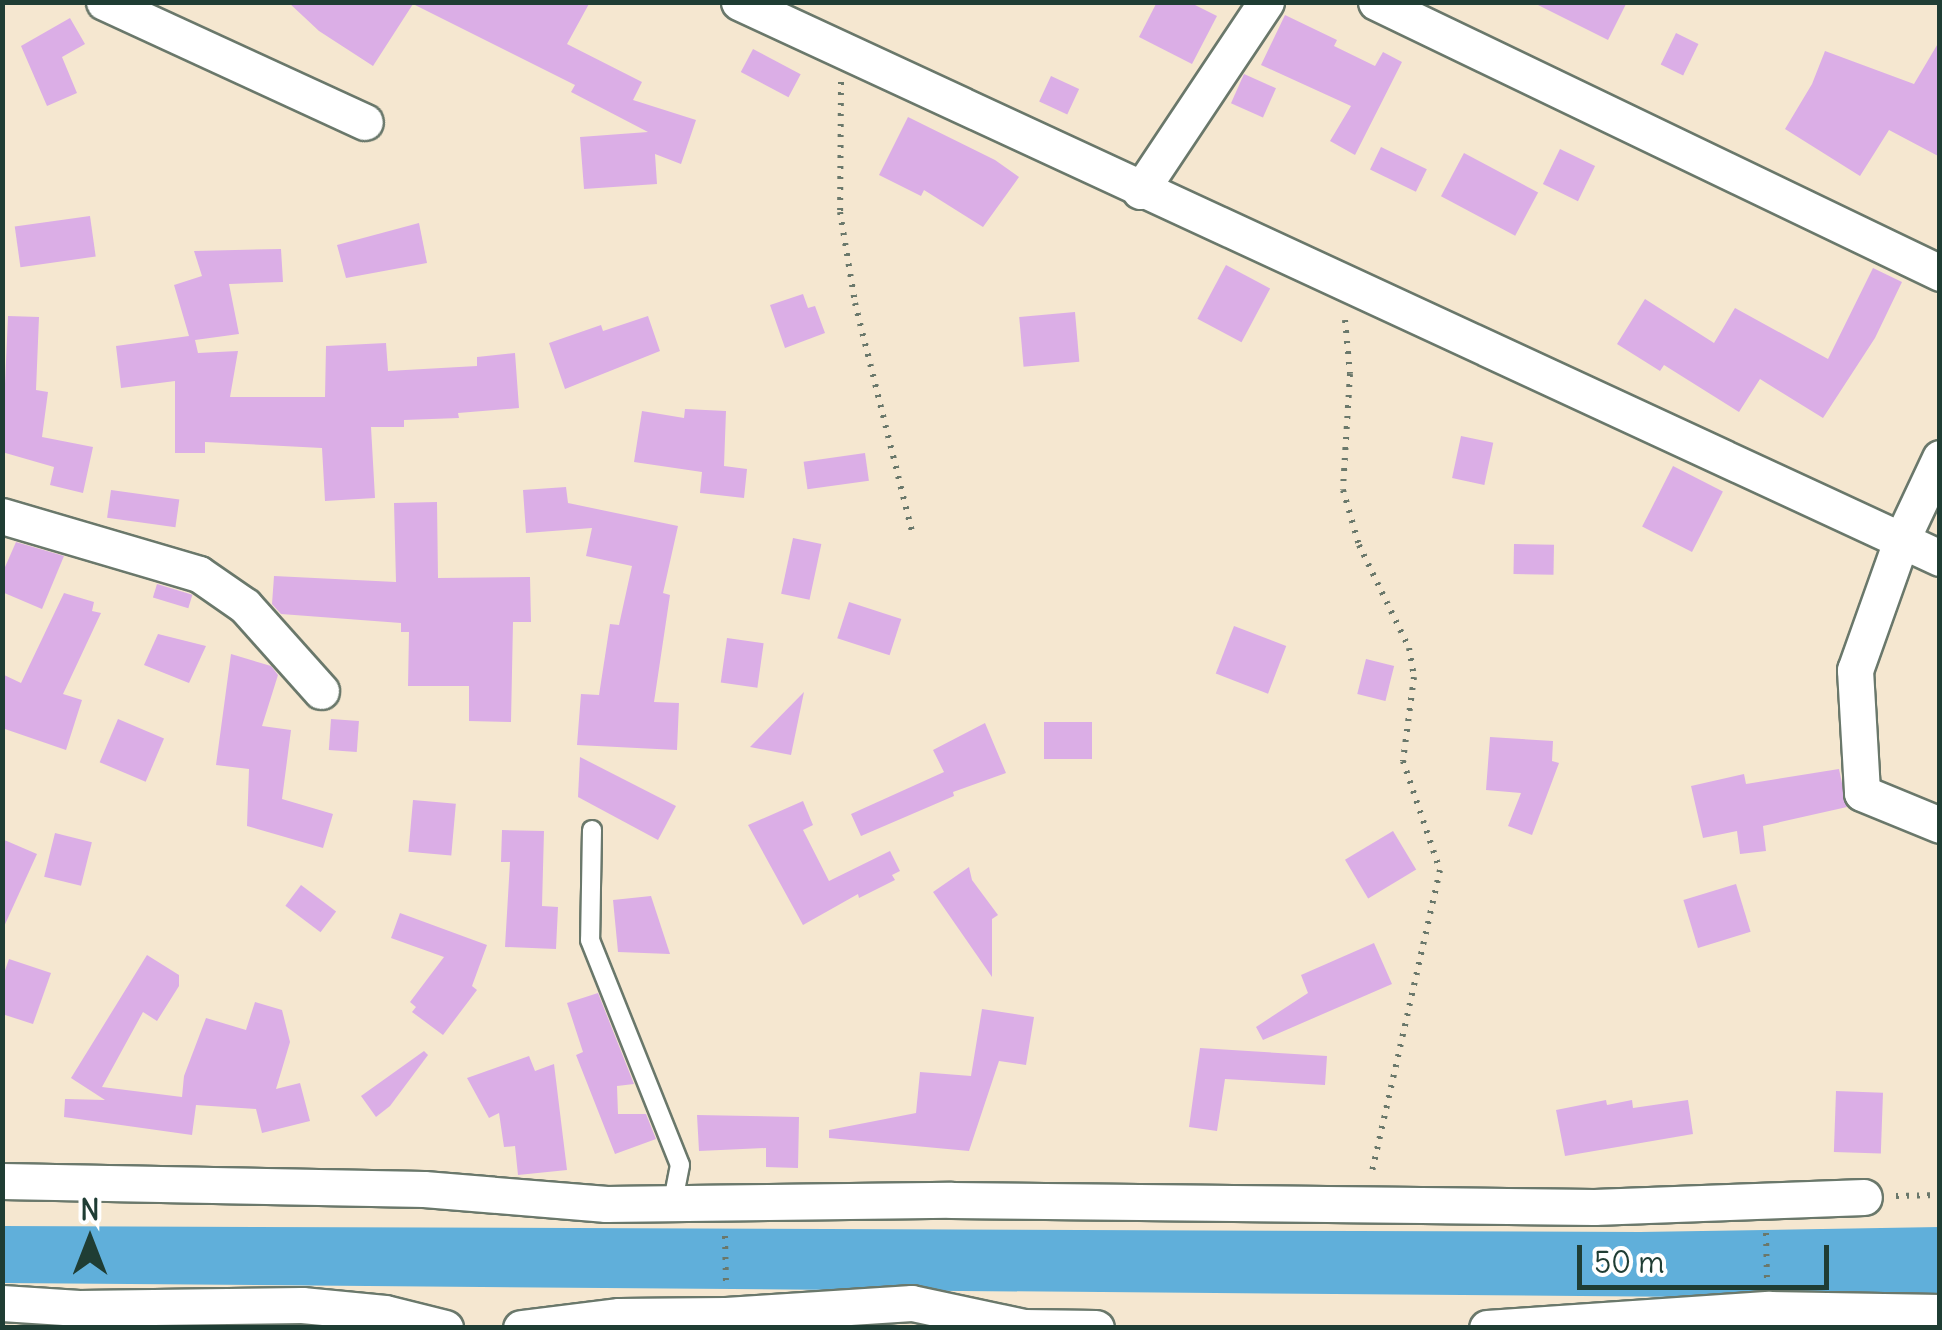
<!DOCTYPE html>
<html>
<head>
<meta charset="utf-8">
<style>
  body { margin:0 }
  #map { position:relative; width:1942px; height:1330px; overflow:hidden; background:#f5e7d0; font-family:Delius,sans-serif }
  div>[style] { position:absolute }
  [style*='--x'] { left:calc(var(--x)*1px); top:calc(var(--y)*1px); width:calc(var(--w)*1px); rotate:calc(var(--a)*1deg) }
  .water>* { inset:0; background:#60afda }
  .building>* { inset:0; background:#dbaee6; transform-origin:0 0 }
  .path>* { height:6px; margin-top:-3px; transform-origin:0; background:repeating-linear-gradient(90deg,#6a786b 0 2.5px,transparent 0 10.5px) }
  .roads { filter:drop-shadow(2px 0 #6a786b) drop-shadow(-2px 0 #6a786b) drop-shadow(0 2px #6a786b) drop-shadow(0 -2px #6a786b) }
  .lane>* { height:18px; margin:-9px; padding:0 9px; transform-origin:9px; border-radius:9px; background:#fff }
  .street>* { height:35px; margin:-17.5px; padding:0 17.5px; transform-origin:17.5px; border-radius:17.5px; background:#fff }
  span { translate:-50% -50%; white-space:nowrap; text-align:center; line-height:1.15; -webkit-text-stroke:10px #fff; paint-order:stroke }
  .frame { position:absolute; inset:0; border:5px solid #1f3d34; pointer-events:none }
  .north { position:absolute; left:40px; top:1190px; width:100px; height:100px; -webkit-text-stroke:8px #fff; paint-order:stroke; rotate:0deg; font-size:28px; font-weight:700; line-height:40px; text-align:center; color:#1f3d34 }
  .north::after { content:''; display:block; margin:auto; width:35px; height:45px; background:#1f3d34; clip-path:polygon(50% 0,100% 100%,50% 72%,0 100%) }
  .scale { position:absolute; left:1577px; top:1245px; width:252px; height:45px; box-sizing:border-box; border:5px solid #1f3d34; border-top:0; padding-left:12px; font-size:30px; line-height:35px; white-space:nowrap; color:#1f3d34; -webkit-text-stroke:8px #fff; paint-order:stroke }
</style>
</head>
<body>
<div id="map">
  <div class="water">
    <i style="clip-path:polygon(3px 1226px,1640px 1232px,1940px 1227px,1939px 1299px,3px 1283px)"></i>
  </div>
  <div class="building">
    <i style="clip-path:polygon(288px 2px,590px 2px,567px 44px,642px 82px,633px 100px,696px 120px,681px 164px,655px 154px,657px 184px,584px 189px,580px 137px,648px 132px,571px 92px,575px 85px,413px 4px,373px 66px,319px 31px)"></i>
    <i style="clip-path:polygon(1157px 2px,1189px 2px,1217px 16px,1192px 64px,1139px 37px)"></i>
    <i style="clip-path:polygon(1532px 2px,1627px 2px,1608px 40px)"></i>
    <i style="clip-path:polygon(1285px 15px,1337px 40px,1334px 46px,1375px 66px,1383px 52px,1402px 62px,1355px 155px,1330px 141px,1351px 106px,1261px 65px)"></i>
    <i style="clip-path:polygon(70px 18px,85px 44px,62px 57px,77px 93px,47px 106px,21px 46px)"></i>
    <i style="left:1676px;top:33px;width:25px;height:35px;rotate:26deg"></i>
    <i style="clip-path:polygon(1940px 40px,1940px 157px,1889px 130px,1860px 176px,1785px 129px,1812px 84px,1825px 51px,1914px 84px)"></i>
    <i style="left:753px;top:49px;width:54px;height:26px;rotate:28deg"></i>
    <i style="left:1244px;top:74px;width:35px;height:32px;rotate:24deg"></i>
    <i style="left:1051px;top:76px;width:31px;height:28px;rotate:25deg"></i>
    <i style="clip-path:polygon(908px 117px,995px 160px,1019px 177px,983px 227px,924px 190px,921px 196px,879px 175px)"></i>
    <i style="left:1381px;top:147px;width:51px;height:25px;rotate:26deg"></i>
    <i style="left:1560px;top:149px;width:39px;height:39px;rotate:26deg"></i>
    <i style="left:1464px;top:153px;width:84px;height:49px;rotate:28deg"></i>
    <i style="left:90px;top:216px;width:41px;height:76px;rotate:82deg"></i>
    <i style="clip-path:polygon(419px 223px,427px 263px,346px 278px,337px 245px)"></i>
    <i style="clip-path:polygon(281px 249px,283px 282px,229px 284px,239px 334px,195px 340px,198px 353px,238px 351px,230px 397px,325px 397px,326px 346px,386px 343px,388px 371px,477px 366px,477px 357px,515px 353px,519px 408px,458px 413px,459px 418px,404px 420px,404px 427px,371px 427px,375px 498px,325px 501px,322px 448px,205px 442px,205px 453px,175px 453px,175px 381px,121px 388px,116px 346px,189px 336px,174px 285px,202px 276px,194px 251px)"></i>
    <i style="left:1226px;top:265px;width:50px;height:61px;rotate:28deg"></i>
    <i style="clip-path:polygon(1873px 268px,1902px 282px,1875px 338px,1823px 418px,1760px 379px,1739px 412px,1664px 365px,1660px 371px,1617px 344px,1645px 299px,1714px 343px,1735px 308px,1828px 359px)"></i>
    <i style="clip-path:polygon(803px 294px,808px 308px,815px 306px,825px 333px,785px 348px,770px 305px)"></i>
    <i style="left:1075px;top:312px;width:50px;height:56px;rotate:85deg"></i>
    <i style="clip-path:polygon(8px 316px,39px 317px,36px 390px,48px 392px,42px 437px,93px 447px,83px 493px,50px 485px,54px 467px,2px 452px)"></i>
    <i style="clip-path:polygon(648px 316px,660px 351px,565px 389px,549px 343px,601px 325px,603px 331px)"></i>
    <i style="clip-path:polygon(685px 409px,726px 411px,724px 466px,747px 469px,744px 498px,700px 493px,702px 472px,634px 462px,642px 411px,684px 418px)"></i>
    <i style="left:1461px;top:436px;width:33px;height:43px;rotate:12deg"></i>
    <i style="left:865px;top:453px;width:28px;height:62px;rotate:82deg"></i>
    <i style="left:1673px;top:466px;width:56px;height:68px;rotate:27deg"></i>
    <i style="clip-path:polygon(566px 487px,568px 503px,678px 526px,663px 593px,670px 595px,654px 702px,679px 703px,677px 750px,577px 745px,581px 694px,599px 695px,610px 624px,619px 625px,632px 566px,586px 556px,592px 528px,526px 533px,523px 490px)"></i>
    <i style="left:111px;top:490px;width:69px;height:28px;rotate:8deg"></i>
    <i style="clip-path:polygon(437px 502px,438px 578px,530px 577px,531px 622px,513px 622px,511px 722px,469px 721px,469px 686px,408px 686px,409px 632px,401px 632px,401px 623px,281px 614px,272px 604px,274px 576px,396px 582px,394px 503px)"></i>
    <i style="left:793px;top:538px;width:29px;height:57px;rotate:12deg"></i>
    <i style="clip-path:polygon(16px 542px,64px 556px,42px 609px,2px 592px,2px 574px)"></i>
    <i style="left:1514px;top:544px;width:40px;height:30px;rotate:1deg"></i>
    <i style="left:157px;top:584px;width:37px;height:14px;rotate:17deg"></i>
    <i style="clip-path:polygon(64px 593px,94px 602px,92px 611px,101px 613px,63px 694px,82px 700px,66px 750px,2px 728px,2px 674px,21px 683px)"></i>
    <i style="left:849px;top:602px;width:55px;height:38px;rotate:18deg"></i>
    <i style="left:1234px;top:626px;width:56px;height:51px;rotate:21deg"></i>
    <i style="clip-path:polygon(158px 634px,206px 646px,189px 683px,144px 665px)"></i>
    <i style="left:727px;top:638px;width:37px;height:45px;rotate:8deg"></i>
    <i style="clip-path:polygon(231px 654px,271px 666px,278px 675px,262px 726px,291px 730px,282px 799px,333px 814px,323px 848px,247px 826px,249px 769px,216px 765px)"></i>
    <i style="left:1366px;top:659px;width:29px;height:36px;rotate:14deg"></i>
    <i style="clip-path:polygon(804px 692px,791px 755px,750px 747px)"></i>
    <i style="left:118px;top:719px;width:50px;height:47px;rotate:23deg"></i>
    <i style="left:331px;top:719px;width:28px;height:31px;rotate:4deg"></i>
    <i style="left:1044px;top:722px;width:48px;height:37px"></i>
    <i style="clip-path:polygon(985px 723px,1006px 773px,953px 792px,954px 796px,861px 836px,851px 814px,944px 772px,933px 750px)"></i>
    <i style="clip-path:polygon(1490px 737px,1553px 741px,1552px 761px,1559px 763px,1532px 835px,1508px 826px,1521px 793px,1486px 790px)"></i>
    <i style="clip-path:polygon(580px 757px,676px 806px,658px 840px,578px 797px)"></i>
    <i style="clip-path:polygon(1839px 769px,1847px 807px,1763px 826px,1766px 851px,1740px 854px,1737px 831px,1703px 838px,1691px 786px,1744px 774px,1746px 784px)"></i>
    <i style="left:413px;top:800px;width:43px;height:52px;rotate:5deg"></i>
    <i style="clip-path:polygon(803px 801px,813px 825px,803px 830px,829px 881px,890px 851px,900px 871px,892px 875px,895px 880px,859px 898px,858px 894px,803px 925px,748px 825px)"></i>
    <i style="clip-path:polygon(502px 830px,544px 831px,542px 906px,558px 907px,556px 949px,505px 947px,510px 862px,501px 862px)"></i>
    <i style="left:1393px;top:831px;width:45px;height:56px;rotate:59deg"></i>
    <i style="left:55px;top:833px;width:38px;height:45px;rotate:14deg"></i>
    <i style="clip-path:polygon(2px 839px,37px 854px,2px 931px)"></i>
    <i style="clip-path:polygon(969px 867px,972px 880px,998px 915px,992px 919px,992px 977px,933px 892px)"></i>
    <i style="left:1736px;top:884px;width:50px;height:55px;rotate:73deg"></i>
    <i style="left:301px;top:885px;width:44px;height:26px;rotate:37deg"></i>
    <i style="clip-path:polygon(651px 896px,670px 954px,618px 952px,613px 900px)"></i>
    <i style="clip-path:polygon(400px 913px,487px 945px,472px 986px,477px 990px,443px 1035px,412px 1012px,416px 1007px,410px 1002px,444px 957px,391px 938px)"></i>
    <i style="clip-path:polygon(1374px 943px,1392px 984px,1263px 1040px,1256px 1027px,1308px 993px,1301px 975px)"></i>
    <i style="clip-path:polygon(147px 955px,179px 975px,179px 986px,157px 1021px,143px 1012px,102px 1087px,182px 1097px,184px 1076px,206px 1018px,246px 1030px,255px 1002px,282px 1010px,290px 1042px,276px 1089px,300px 1083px,310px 1121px,262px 1133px,256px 1109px,196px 1105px,192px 1135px,64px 1117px,65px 1099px,105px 1100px,71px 1078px)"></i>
    <i style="clip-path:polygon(9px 959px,51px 973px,33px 1024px,2px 1014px,2px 979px)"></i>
    <i style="clip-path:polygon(598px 993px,634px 1084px,617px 1086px,618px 1114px,646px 1114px,656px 1139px,615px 1154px,576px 1055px,583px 1052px,567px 1003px)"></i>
    <i style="clip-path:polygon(982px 1009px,1034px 1017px,1026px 1065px,999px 1061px,969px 1151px,829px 1138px,829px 1130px,916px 1113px,920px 1072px,971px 1076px)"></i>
    <i style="clip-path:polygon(1200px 1048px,1327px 1056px,1325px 1085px,1225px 1079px,1217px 1131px,1189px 1127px)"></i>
    <i style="clip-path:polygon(424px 1051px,428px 1055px,390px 1106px,376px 1117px,361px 1096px)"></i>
    <i style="clip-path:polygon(529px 1056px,535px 1071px,554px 1064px,567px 1170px,518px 1175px,515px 1146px,504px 1147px,499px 1113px,489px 1118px,467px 1078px)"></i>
    <i style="left:1836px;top:1091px;width:47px;height:61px;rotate:2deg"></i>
    <i style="clip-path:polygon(1606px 1100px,1607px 1105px,1632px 1100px,1633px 1108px,1688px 1100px,1693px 1134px,1565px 1156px,1556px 1110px)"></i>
    <i style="clip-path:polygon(697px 1115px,799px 1117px,798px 1168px,766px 1167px,766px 1148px,699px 1151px)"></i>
  </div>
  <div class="path">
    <i style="--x:841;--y:82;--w:130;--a:90.4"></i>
    <i style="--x:840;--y:212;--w:92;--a:80.6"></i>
    <i style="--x:855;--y:303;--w:240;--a:76"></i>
    <i style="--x:1345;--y:320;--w:54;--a:84.7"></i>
    <i style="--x:1350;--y:374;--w:116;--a:93.5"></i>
    <i style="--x:1343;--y:490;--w:57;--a:73.8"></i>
    <i style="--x:1359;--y:545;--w:114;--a:64.1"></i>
    <i style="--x:1409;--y:648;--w:29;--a:80"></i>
    <i style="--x:1414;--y:677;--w:85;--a:97.5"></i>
    <i style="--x:1403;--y:761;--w:115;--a:71.3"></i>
    <i style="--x:1440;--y:870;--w:310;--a:102.7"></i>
    <i style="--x:1896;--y:1196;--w:44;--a:-1.3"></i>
    <i style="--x:1766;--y:1233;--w:47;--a:88.8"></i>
    <i style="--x:725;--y:1236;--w:48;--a:88.8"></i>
  </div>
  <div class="roads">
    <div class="lane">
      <i style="--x:592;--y:830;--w:110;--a:91"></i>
      <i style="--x:590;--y:940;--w:242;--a:68.2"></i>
      <i style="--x:680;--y:1165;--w:36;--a:101"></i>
    </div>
    <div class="street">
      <i style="--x:104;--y:2;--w:287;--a:24.7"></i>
      <i style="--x:739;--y:2;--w:1323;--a:24.84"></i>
      <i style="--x:1376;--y:2;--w:626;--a:25.66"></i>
      <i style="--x:1140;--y:191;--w:227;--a:-56.3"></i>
      <i style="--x:1940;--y:458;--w:92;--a:115.2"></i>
      <i style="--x:1901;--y:541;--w:137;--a:109.6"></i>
      <i style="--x:1855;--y:670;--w:123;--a:86.7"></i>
      <i style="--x:1862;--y:793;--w:84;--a:22.3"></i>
      <i style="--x:2;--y:516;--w:205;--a:16.4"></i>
      <i style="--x:199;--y:574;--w:56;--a:34.8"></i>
      <i style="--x:245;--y:606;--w:114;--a:48.2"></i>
      <i style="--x:2;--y:1181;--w:422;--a:1.1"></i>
      <i style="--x:424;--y:1189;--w:183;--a:4.7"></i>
      <i style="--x:606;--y:1204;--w:345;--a:-0.7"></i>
      <i style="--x:951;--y:1200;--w:643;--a:0.62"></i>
      <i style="--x:1594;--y:1207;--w:270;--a:-2.1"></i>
      <i style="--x:2;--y:1303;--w:77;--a:3.7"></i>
      <i style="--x:79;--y:1308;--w:223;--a:-0.8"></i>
      <i style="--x:302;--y:1305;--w:83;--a:5.5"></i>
      <i style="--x:385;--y:1313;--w:62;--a:14"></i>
      <i style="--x:521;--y:1328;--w:99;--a:-7"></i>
      <i style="--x:619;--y:1316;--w:107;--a:-0.5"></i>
      <i style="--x:726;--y:1315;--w:186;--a:-3.7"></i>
      <i style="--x:912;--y:1303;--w:115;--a:12.1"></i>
      <i style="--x:1024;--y:1327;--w:72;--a:0.8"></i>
      <i style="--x:1487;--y:1328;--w:283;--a:-3.9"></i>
      <i style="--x:1769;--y:1309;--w:171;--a:1"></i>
    </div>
  </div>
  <div class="frame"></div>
  <div class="north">N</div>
  <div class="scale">50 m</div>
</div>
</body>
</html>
